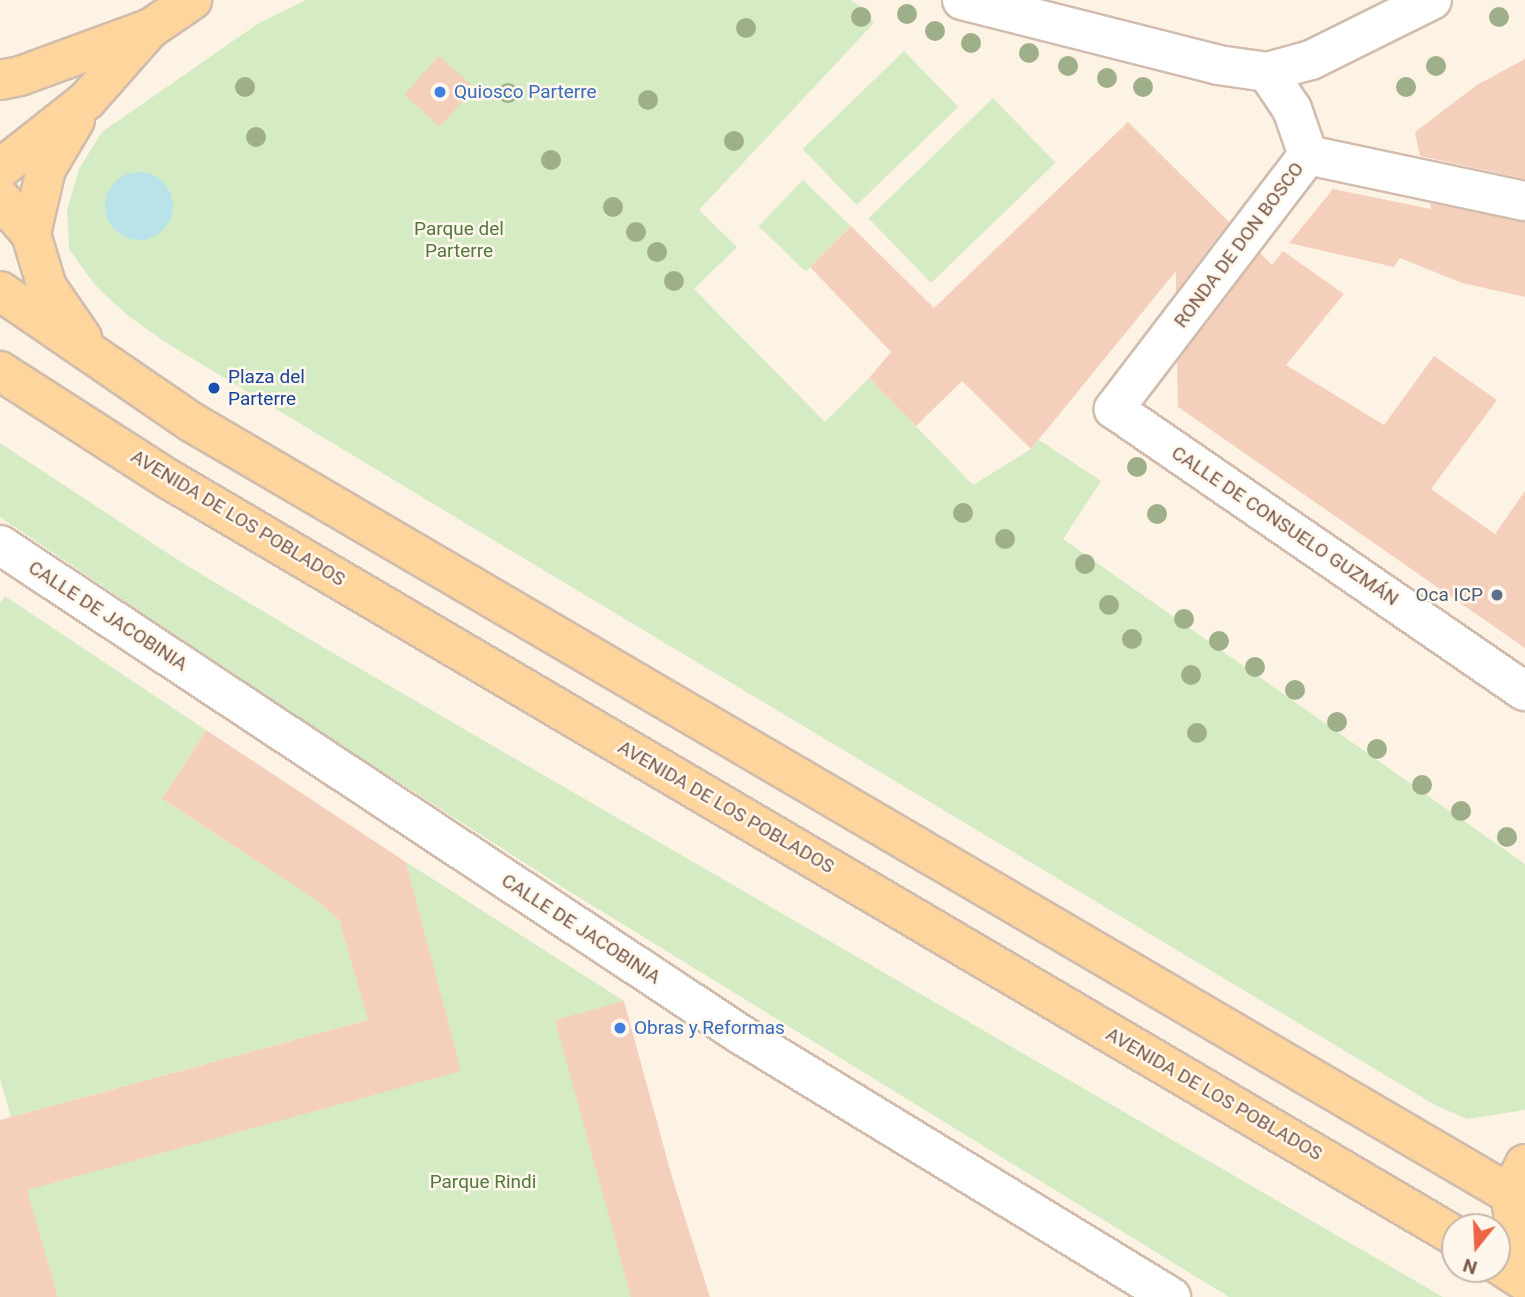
<!DOCTYPE html>
<html>
<head>
<meta charset="utf-8">
<style>
  body { margin:0 }
  #map { position:relative; width:1525px; height:1297px; overflow:hidden; background:#fdf3e5; font-family:Roboto,sans-serif }
  div>[style] { position:absolute }
  [style*='--x'] { left:calc(var(--x)*1px); top:calc(var(--y)*1px); width:calc(var(--w)*1px); rotate:calc(var(--a)*1deg) }
  .green>* { inset:0; background:#d5ebc3; transform-origin:0 0 }
  .water>* { inset:0; background:#b9e3e8 }
  .round { border-radius:50% }
  .building>* { inset:0; background:#f4d0bc; transform-origin:0 0 }
  .roads { filter:drop-shadow(2px 0 #d1bcad) drop-shadow(-2px 0 #d1bcad) drop-shadow(0 2px #d1bcad) drop-shadow(0 -2px #d1bcad) }
  .street>* { height:38px; margin:-19px; padding:0 19px; transform-origin:19px; border-radius:19px; background:#fff }
  .primary>* { height:38px; margin:-19px; padding:0 19px; transform-origin:19px; border-radius:19px; background:#fed59c }
  .trees>* { width:20px; height:20px; margin:-10px; border-radius:50%; background:#9faf89 }
  .dots>* { width:19px; height:19px; translate:-50% -50%; box-sizing:border-box; border:4px solid #fff7ec; border-radius:50% }
  span { translate:-50% -50%; white-space:nowrap; text-align:center; line-height:1.15; -webkit-text-stroke:5px #fff7ec; paint-order:stroke }
  .shop-label { font-size:19px; color:#366cbe }
  .left { translate:0 -50%; text-align:left }
  .park-label { font-size:19px; color:#52783e }
  .street-label { font-size:19px; color:#775849 }
  .transit-label { font-size:19px; color:#164399 }
  .service-label { font-size:19px; color:#4e5e75 }
  .right { translate:-100% -50%; text-align:right }
  .north { position:absolute; left:1441px; top:1213px; width:70px; height:70px; box-sizing:border-box; background:#fff7ec; border:2px solid #c9b7ab; border-radius:50%; rotate:198deg; font-size:19px; font-weight:700; line-height:28px; text-align:center; color:#775849 }
  .north::after { content:''; display:block; margin:auto; width:24px; height:32px; background:#eb6446; clip-path:polygon(50% 0,100% 100%,50% 72%,0 100%) }
</style>
</head>
<body>
<div id="map">
  <div class="green">
    <i style="clip-path:polygon(306px 0,850px 0,865px 9px,874px 23px,699px 210px,737px 247px,694px 289px,825px 422px,869px 378px,973px 485px,1031px 449px,1039px 440px,1101px 481px,1063px 539px,1525px 864px,1525px 1110px,1467px 1119px,1435px 1105px,470px 526px,165px 342px,127px 315px,95px 285px,69px 249px,67px 210px,79px 169px,102px 132px,259px 23px)"></i>
    <i style="left:904px;top:51px;width:78px;height:141px;rotate:46deg"></i>
    <i style="left:993px;top:98px;width:90px;height:173px;rotate:46deg"></i>
    <i style="left:803px;top:180px;width:66px;height:64px;rotate:44deg"></i>
    <i style="clip-path:polygon(0 443px,181px 562px,321px 646px,1443px 1297px,1229px 1297px,559px 885px,280px 706px,0 517px)"></i>
    <i style="clip-path:polygon(5px 596px,206px 730px,162px 799px,315px 899px,339px 920px,368px 1020px,11px 1117px,0 1079px,0 604px)"></i>
    <i style="clip-path:polygon(406px 862px,624px 1001px,631px 1297px,58px 1297px,25px 1186px,460px 1071px)"></i>
  </div>
  <div class="water">
    <i class="round" style="left:105px;top:172px;width:68px;height:68px"></i>
  </div>
  <div class="building">
    <i style="left:439px;top:56px;width:48px;height:52px;rotate:42deg"></i>
    <i style="clip-path:polygon(1525px 59px,1525px 179px,1420px 156px,1415px 132px,1477px 85px)"></i>
    <i style="clip-path:polygon(1128px 122px,1229px 222px,1176px 292px,1176px 271px,1031px 449px,962px 381px,916px 426px,869px 378px,891px 352px,810px 267px,851px 226px,934px 308px)"></i>
    <i style="clip-path:polygon(1333px 189px,1431px 209px,1430px 203px,1525px 222px,1525px 297px,1462px 283px,1400px 258px,1394px 267px,1289px 243px)"></i>
    <i style="clip-path:polygon(1283px 251px,1344px 294px,1286px 365px,1384px 425px,1434px 356px,1497px 400px,1431px 489px,1495px 534px,1525px 491px,1525px 648px,1178px 407px,1177px 362px,1260px 253px,1272px 265px)"></i>
    <i style="clip-path:polygon(206px 730px,406px 862px,461px 1071px,27px 1190px,58px 1297px,0 1297px,0 1120px,368px 1020px,339px 920px,315px 899px,162px 799px)"></i>
    <i style="clip-path:polygon(624px 1001px,672px 1177px,710px 1297px,631px 1297px,555px 1020px)"></i>
  </div>
  <div class="roads">
    <div class="street">
      <i style="--x:962;--y:0;--w:264;--a:14.2"></i>
      <i style="--x:1218;--y:65;--w:49;--a:8.1"></i>
      <i style="--x:1267;--y:72;--w:46;--a:-15.3"></i>
      <i style="--x:1311;--y:60;--w:135;--a:-26.4"></i>
      <i style="--x:1267;--y:72;--w:45;--a:56"></i>
      <i style="--x:1292;--y:109;--w:49;--a:70.8"></i>
      <i style="--x:1308;--y:155;--w:320;--a:127.4"></i>
      <i style="--x:1114;--y:409;--w:498;--a:34.5"></i>
      <i style="--x:1308;--y:155;--w:222;--a:12"></i>
      <i style="--x:0;--y:545;--w:887;--a:33.46"></i>
      <i style="--x:740;--y:1034;--w:505;--a:31.39"></i>
    </div>
    <div class="primary">
      <i style="--x:0;--y:80;--w:20;--a:-11"></i>
      <i style="--x:20;--y:76;--w:140;--a:-20.1"></i>
      <i style="--x:151;--y:28;--w:50;--a:-34.3"></i>
      <i style="--x:0;--y:169;--w:111;--a:-38.4"></i>
      <i style="--x:87;--y:100;--w:91;--a:-48.6"></i>
      <i style="--x:0;--y:198;--w:48;--a:49.3"></i>
      <i style="--x:31;--y:234;--w:55;--a:73.2"></i>
      <i style="--x:47;--y:287;--w:62;--a:55.5"></i>
      <i style="--x:31;--y:234;--w:67;--a:-77"></i>
      <i style="--x:46;--y:169;--w:57;--a:-59.4"></i>
      <i style="--x:0;--y:291;--w:234;--a:34.4"></i>
      <i style="--x:193;--y:423;--w:1544;--a:30.35"></i>
      <i style="--x:0;--y:371;--w:202;--a:32.7"></i>
      <i style="--x:170;--y:480;--w:1491;--a:30.47"></i>
      <i style="--x:1525;--y:1164;--w:33;--a:117"></i>
      <i style="--x:1510;--y:1193;--w:46;--a:81.2"></i>
      <i style="--x:1517;--y:1238;--w:14;--a:56"></i>
      <i style="--x:1497;--y:1263;--w:33;--a:33"></i>
    </div>
  </div>
  <div class="trees">
    <i style="left:907px;top:14px"></i>
    <i style="left:861px;top:17px"></i>
    <i style="left:1499px;top:17px"></i>
    <i style="left:746px;top:28px"></i>
    <i style="left:935px;top:31px"></i>
    <i style="left:971px;top:43px"></i>
    <i style="left:1029px;top:53px"></i>
    <i style="left:1068px;top:66px"></i>
    <i style="left:1436px;top:66px"></i>
    <i style="left:1107px;top:78px"></i>
    <i style="left:245px;top:87px"></i>
    <i style="left:1143px;top:87px"></i>
    <i style="left:1406px;top:87px"></i>
    <i style="left:508px;top:93px"></i>
    <i style="left:648px;top:100px"></i>
    <i style="left:256px;top:137px"></i>
    <i style="left:734px;top:141px"></i>
    <i style="left:551px;top:160px"></i>
    <i style="left:613px;top:207px"></i>
    <i style="left:636px;top:232px"></i>
    <i style="left:657px;top:252px"></i>
    <i style="left:674px;top:281px"></i>
    <i style="left:1137px;top:467px"></i>
    <i style="left:963px;top:513px"></i>
    <i style="left:1157px;top:514px"></i>
    <i style="left:1005px;top:539px"></i>
    <i style="left:1085px;top:564px"></i>
    <i style="left:1109px;top:605px"></i>
    <i style="left:1184px;top:619px"></i>
    <i style="left:1132px;top:639px"></i>
    <i style="left:1219px;top:641px"></i>
    <i style="left:1255px;top:667px"></i>
    <i style="left:1191px;top:675px"></i>
    <i style="left:1295px;top:690px"></i>
    <i style="left:1337px;top:722px"></i>
    <i style="left:1197px;top:733px"></i>
    <i style="left:1377px;top:749px"></i>
    <i style="left:1422px;top:785px"></i>
    <i style="left:1461px;top:811px"></i>
    <i style="left:1507px;top:837px"></i>
  </div>
  <div class="dots">
    <i style="left:440px;top:92px;background:#3f7fe0"></i>
    <i style="left:214px;top:388px;background:#1a4fb4"></i>
    <i style="left:1497px;top:595px;background:#5c6f8a"></i>
    <i style="left:620px;top:1028px;background:#3f7fe0"></i>
  </div>
  <div class="shop-label">
    <span class="left" style="left:454px;top:92px">Quiosco Parterre</span>
    <span class="left" style="left:634px;top:1028px">Obras y Reformas</span>
  </div>
  <div class="park-label">
    <span style="left:459px;top:240px">Parque del<br>Parterre</span>
    <span style="left:483px;top:1182px">Parque Rindi</span>
  </div>
  <div class="street-label">
    <span style="left:1239px;top:245px;rotate:-53deg">RONDA DE DON BOSCO</span>
    <span style="left:238px;top:518px;rotate:31deg">AVENIDA DE LOS POBLADOS</span>
    <span style="left:1285px;top:526px;rotate:34deg">CALLE DE CONSUELO GUZMÁN</span>
    <span style="left:108px;top:616px;rotate:33deg">CALLE DE JACOBINIA</span>
    <span style="left:726px;top:807px;rotate:30deg">AVENIDA DE LOS POBLADOS</span>
    <span style="left:581px;top:929px;rotate:33deg">CALLE DE JACOBINIA</span>
    <span style="left:1214px;top:1094px;rotate:30deg">AVENIDA DE LOS POBLADOS</span>
  </div>
  <div class="transit-label">
    <span class="left" style="left:228px;top:388px">Plaza del<br>Parterre</span>
  </div>
  <div class="service-label">
    <span class="right" style="left:1483px;top:595px">Oca ICP</span>
  </div>
  <div class="north">N</div>
</div>
</body>
</html>
